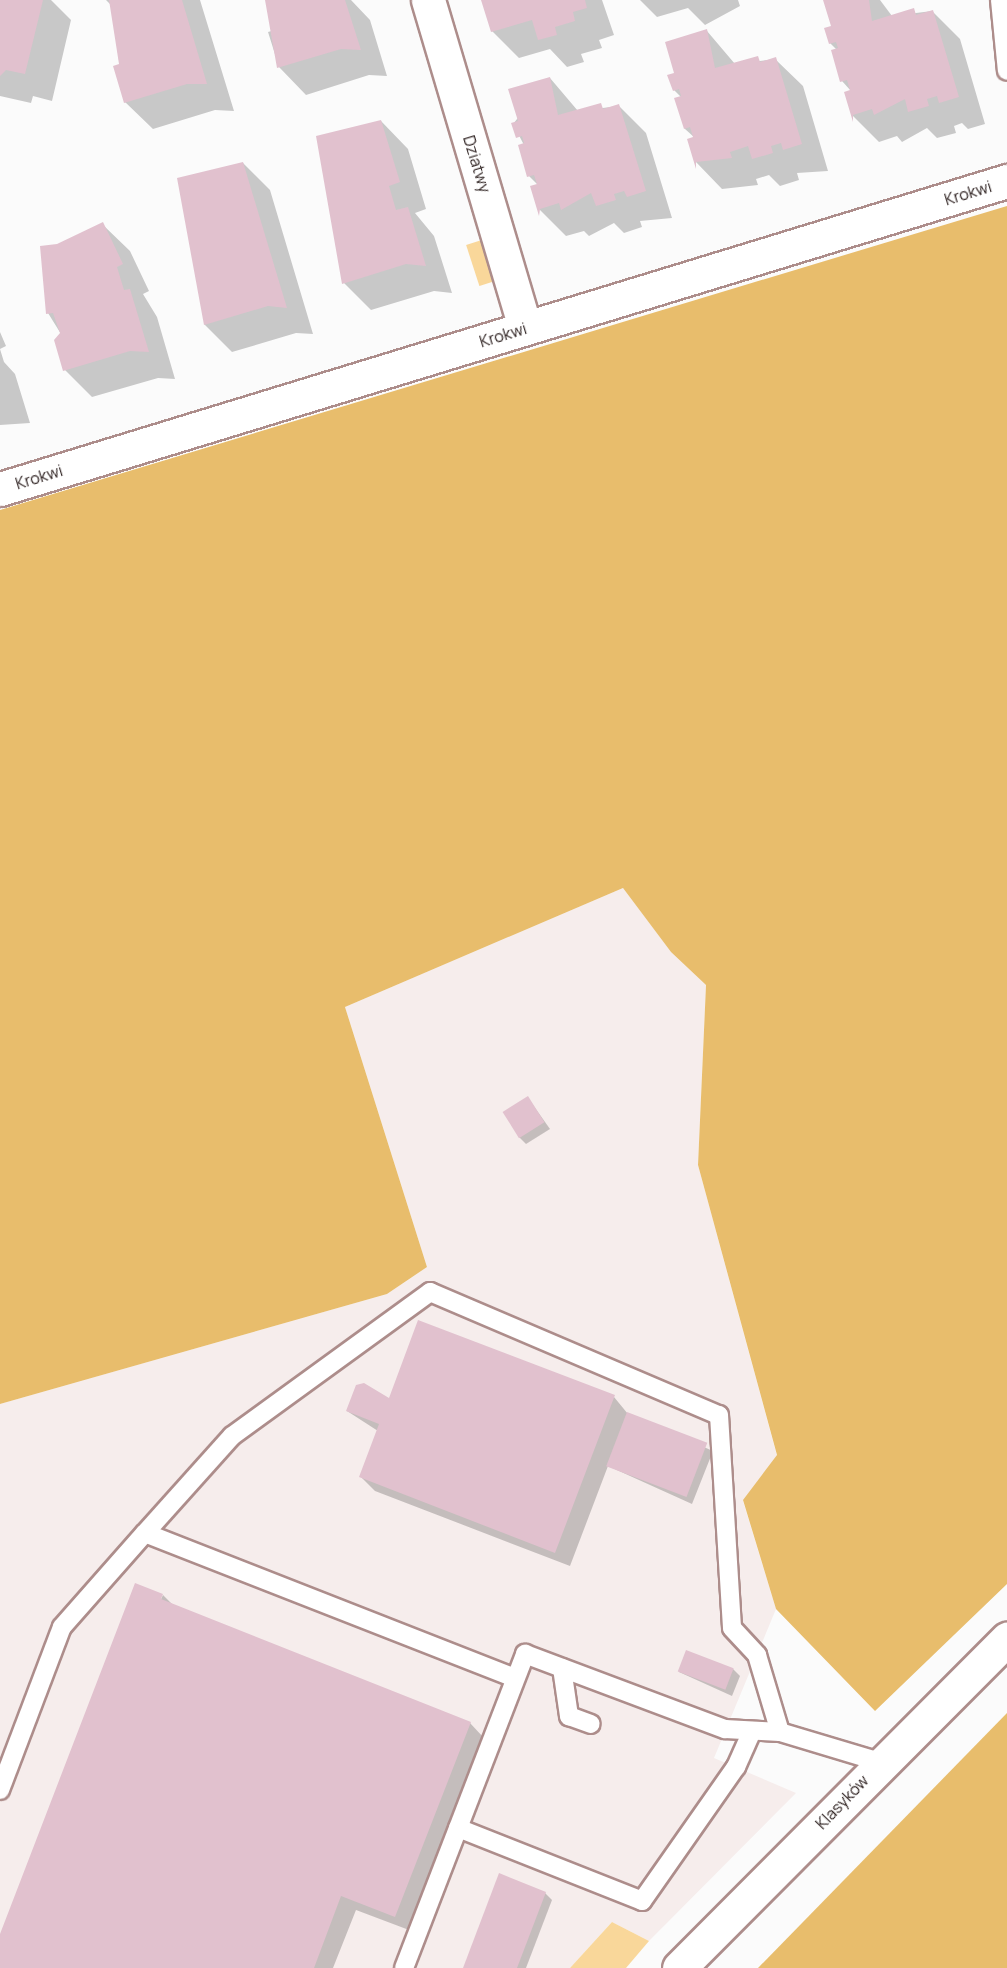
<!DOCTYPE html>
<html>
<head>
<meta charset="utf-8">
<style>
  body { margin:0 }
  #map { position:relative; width:1007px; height:1968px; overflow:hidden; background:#fbfbfb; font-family:Manrope,sans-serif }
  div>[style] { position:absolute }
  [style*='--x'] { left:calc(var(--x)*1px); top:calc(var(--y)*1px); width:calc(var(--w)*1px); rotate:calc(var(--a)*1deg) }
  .built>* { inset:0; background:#f6edec }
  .green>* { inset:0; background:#f9d79a; transform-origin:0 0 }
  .forest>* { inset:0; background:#e8bd6c }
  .shadow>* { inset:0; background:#0003 }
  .building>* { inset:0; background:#e1c1ce; transform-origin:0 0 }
  .roads { filter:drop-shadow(2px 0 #ad8d8b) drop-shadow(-2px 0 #ad8d8b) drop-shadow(0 2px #ad8d8b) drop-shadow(0 -2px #ad8d8b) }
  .service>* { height:18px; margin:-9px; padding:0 9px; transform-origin:9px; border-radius:9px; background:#fff }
  .minor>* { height:33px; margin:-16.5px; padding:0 16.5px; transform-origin:16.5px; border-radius:16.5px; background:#fff }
  .tertiary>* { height:33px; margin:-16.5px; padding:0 16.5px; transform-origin:16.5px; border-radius:16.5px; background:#fff }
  span { translate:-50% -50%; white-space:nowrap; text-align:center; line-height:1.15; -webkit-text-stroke:5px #fff; paint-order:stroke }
  .street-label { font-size:16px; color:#302423 }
</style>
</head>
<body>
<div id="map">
  <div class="built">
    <i style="clip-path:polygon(623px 888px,671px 952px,706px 985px,698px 1165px,777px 1456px,743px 1501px,776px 1609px,714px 1758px,796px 1793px,649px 1941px,612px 1922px,570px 1968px,0 1968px,0 1404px,387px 1294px,427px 1267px,345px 1007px)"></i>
  </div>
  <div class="green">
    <i style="left:488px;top:238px;width:43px;height:23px;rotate:72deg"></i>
    <i style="clip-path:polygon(612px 1922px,649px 1941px,626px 1968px,570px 1968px)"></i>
  </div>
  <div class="forest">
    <i style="clip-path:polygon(1007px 206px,1007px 1584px,875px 1711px,776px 1609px,743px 1500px,777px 1455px,698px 1165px,706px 985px,671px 952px,623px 888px,345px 1007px,427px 1267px,387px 1294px,0 1404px,0 510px)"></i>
    <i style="clip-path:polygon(1007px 1713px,1007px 1968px,758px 1968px)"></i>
  </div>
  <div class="shadow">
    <i style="clip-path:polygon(0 0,51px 0,71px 20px,52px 101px,33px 96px,31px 103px,0 96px)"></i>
    <i style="clip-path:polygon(106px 0,200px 0,234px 111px,215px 110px,153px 129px,125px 102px,111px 5px)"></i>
    <i style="clip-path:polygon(270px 0,351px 0,370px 20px,387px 76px,369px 75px,306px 95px,279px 67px,268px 32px,275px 30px)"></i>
    <i style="clip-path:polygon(483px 0,602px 0,614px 35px,599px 40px,602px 48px,581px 54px,584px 62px,567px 67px,550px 49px,519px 58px,492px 31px)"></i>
    <i style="clip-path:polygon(640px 0,738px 0,740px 6px,705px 25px,688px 8px,657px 17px)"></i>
    <i style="clip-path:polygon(825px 0,880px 0,892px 16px,932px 11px,960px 39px,985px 124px,968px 129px,962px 123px,954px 126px,956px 133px,937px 138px,927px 128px,902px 142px,897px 136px,879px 142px,852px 115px,851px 91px,842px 81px,837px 50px,830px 43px,833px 27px)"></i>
    <i style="clip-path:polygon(707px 31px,735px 64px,775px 59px,803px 86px,828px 171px,797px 173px,799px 180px,780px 186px,769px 175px,756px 179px,758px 185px,722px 189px,695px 161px,695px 138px,685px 129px,681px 97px,674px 90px,676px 74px)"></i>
    <i style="clip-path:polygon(550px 78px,578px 111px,619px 106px,646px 133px,672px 218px,640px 221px,642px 227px,624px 233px,614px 223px,589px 236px,584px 231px,566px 236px,539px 209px,538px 185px,529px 176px,524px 145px,513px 124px)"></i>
    <i style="clip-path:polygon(381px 121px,408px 149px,426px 209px,415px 213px,434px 236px,452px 293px,434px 291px,371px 310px,344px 283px,317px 138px)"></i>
    <i style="clip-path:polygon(243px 163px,270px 190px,313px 334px,296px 333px,232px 352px,205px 325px,179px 179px)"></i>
    <i style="clip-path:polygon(102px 224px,130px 251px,149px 291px,143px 294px,157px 317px,175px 379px,158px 378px,92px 397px,65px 370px,61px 334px,48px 313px,58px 246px)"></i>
    <i style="clip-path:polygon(0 332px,6px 346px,0 349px,4px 362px,15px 374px,30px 423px,0 425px)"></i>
    <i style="clip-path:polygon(528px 1098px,550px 1129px,526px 1144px,519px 1137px)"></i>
    <i style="clip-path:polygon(614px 1397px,628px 1414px,713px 1451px,692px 1504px,608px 1466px,570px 1566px,375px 1491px,361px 1477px,378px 1431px,347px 1411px,389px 1400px)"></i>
    <i style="clip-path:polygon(163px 1595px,173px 1605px,470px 1723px,484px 1738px,409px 1930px,356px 1910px,333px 1968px,0 1968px,0 1938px)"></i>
    <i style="clip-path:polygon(733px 1669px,740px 1676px,732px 1696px,679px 1672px)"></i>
    <i style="clip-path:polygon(545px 1893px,552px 1900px,526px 1968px,465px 1968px)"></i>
  </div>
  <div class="building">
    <i style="clip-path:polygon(0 0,43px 0,25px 74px,6px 70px,0 76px)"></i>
    <i style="clip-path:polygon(109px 0,182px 0,207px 84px,187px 84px,124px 103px,113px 66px,119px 64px)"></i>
    <i style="clip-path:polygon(265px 0,345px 0,361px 50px,341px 49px,277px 68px)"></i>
    <i style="clip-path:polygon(481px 0,585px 0,587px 8px,573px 12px,575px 21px,555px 27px,557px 35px,538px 40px,532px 20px,491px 32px)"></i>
    <i style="clip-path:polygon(823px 0,869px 0,872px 21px,914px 8px,916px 15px,933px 10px,959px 97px,939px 103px,937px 96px,927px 99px,929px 106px,908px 112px,905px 99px,874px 115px,872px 109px,853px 115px,853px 122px,844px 92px,850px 90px,847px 80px,840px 82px,831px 50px,838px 48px,836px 42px,829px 44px,824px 28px,831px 26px)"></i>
    <i style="clip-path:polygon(707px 29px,715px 68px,758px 56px,760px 62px,776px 57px,802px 144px,783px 150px,781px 143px,771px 146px,773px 153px,752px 159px,748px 146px,730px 152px,732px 158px,696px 162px,696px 169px,687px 139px,693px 137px,690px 127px,684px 129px,674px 98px,681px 96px,679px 89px,673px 91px,667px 75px,674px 73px,665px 42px)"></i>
    <i style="clip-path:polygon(550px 77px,558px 115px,601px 103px,603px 109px,619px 104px,646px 191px,627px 197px,624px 191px,614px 194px,616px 200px,596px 206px,591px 193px,561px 210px,559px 203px,540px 209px,539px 216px,530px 186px,537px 184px,534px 175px,527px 177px,518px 145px,524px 143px,522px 136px,516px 138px,511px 123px,518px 121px,508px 89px)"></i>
    <i style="clip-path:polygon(381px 120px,400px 182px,389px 186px,396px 210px,408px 207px,426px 266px,406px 264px,342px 284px,316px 136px)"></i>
    <i style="clip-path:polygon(243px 162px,287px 308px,268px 306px,204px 325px,177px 178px)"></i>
    <i style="clip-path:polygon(103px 222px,123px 264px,117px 267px,124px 290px,130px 289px,149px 352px,130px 351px,63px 371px,54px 340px,60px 333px,53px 313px,46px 314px,40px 246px,57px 244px)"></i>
    <i style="left:528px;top:1096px;width:31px;height:30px;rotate:58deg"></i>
    <i style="clip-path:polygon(418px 1320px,615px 1395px,555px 1553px,359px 1477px,379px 1424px,346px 1411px,356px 1385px,364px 1383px,389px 1398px)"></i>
    <i style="left:627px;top:1412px;width:86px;height:58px;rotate:21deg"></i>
    <i style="clip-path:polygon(135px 1583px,163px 1594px,161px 1599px,471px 1722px,395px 1917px,341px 1896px,314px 1968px,0 1968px,0 1934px)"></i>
    <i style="left:686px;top:1650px;width:51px;height:23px;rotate:21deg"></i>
    <i style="clip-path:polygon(499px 1873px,546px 1892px,517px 1968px,463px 1968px)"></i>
  </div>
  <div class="roads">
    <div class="service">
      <i style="--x:1000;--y:0;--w:71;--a:84.4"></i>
      <i style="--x:145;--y:1533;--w:130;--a:-48.1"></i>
      <i style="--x:232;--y:1436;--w:245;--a:-36"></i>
      <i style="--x:430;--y:1292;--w:314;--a:23.1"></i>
      <i style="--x:719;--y:1415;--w:213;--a:86.5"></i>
      <i style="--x:732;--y:1628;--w:37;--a:47"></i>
      <i style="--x:757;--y:1655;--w:80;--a:73.4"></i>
      <i style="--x:562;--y:1668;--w:49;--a:81.7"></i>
      <i style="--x:569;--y:1716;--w:23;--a:20"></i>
      <i style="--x:0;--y:1790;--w:174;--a:-69.2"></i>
      <i style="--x:62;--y:1627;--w:125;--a:-48.6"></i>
      <i style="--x:145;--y:1533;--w:397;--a:21.4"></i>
      <i style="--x:458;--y:1828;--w:198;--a:21.6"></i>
      <i style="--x:642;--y:1901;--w:164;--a:-55"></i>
      <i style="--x:736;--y:1767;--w:39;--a:-66"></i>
      <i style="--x:404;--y:1968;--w:337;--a:-68.9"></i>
      <i style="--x:525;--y:1654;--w:214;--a:20.6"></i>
      <i style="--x:725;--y:1729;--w:55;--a:3.1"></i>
      <i style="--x:780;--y:1732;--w:104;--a:16.7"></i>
    </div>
    <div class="minor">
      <i style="--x:428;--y:0;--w:342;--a:73.5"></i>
      <i style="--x:0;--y:489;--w:1053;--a:-17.01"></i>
    </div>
    <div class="tertiary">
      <i style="--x:679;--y:1968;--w:465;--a:-45.1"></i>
    </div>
  </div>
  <div class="street-label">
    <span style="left:477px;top:164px;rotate:73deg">Dziatwy</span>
    <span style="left:968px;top:193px;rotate:-17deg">Krokwi</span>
    <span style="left:503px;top:335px;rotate:-17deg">Krokwi</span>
    <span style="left:39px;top:477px;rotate:-17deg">Krokwi</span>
    <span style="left:842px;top:1802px;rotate:-46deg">Klasyków</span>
  </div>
</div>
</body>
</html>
